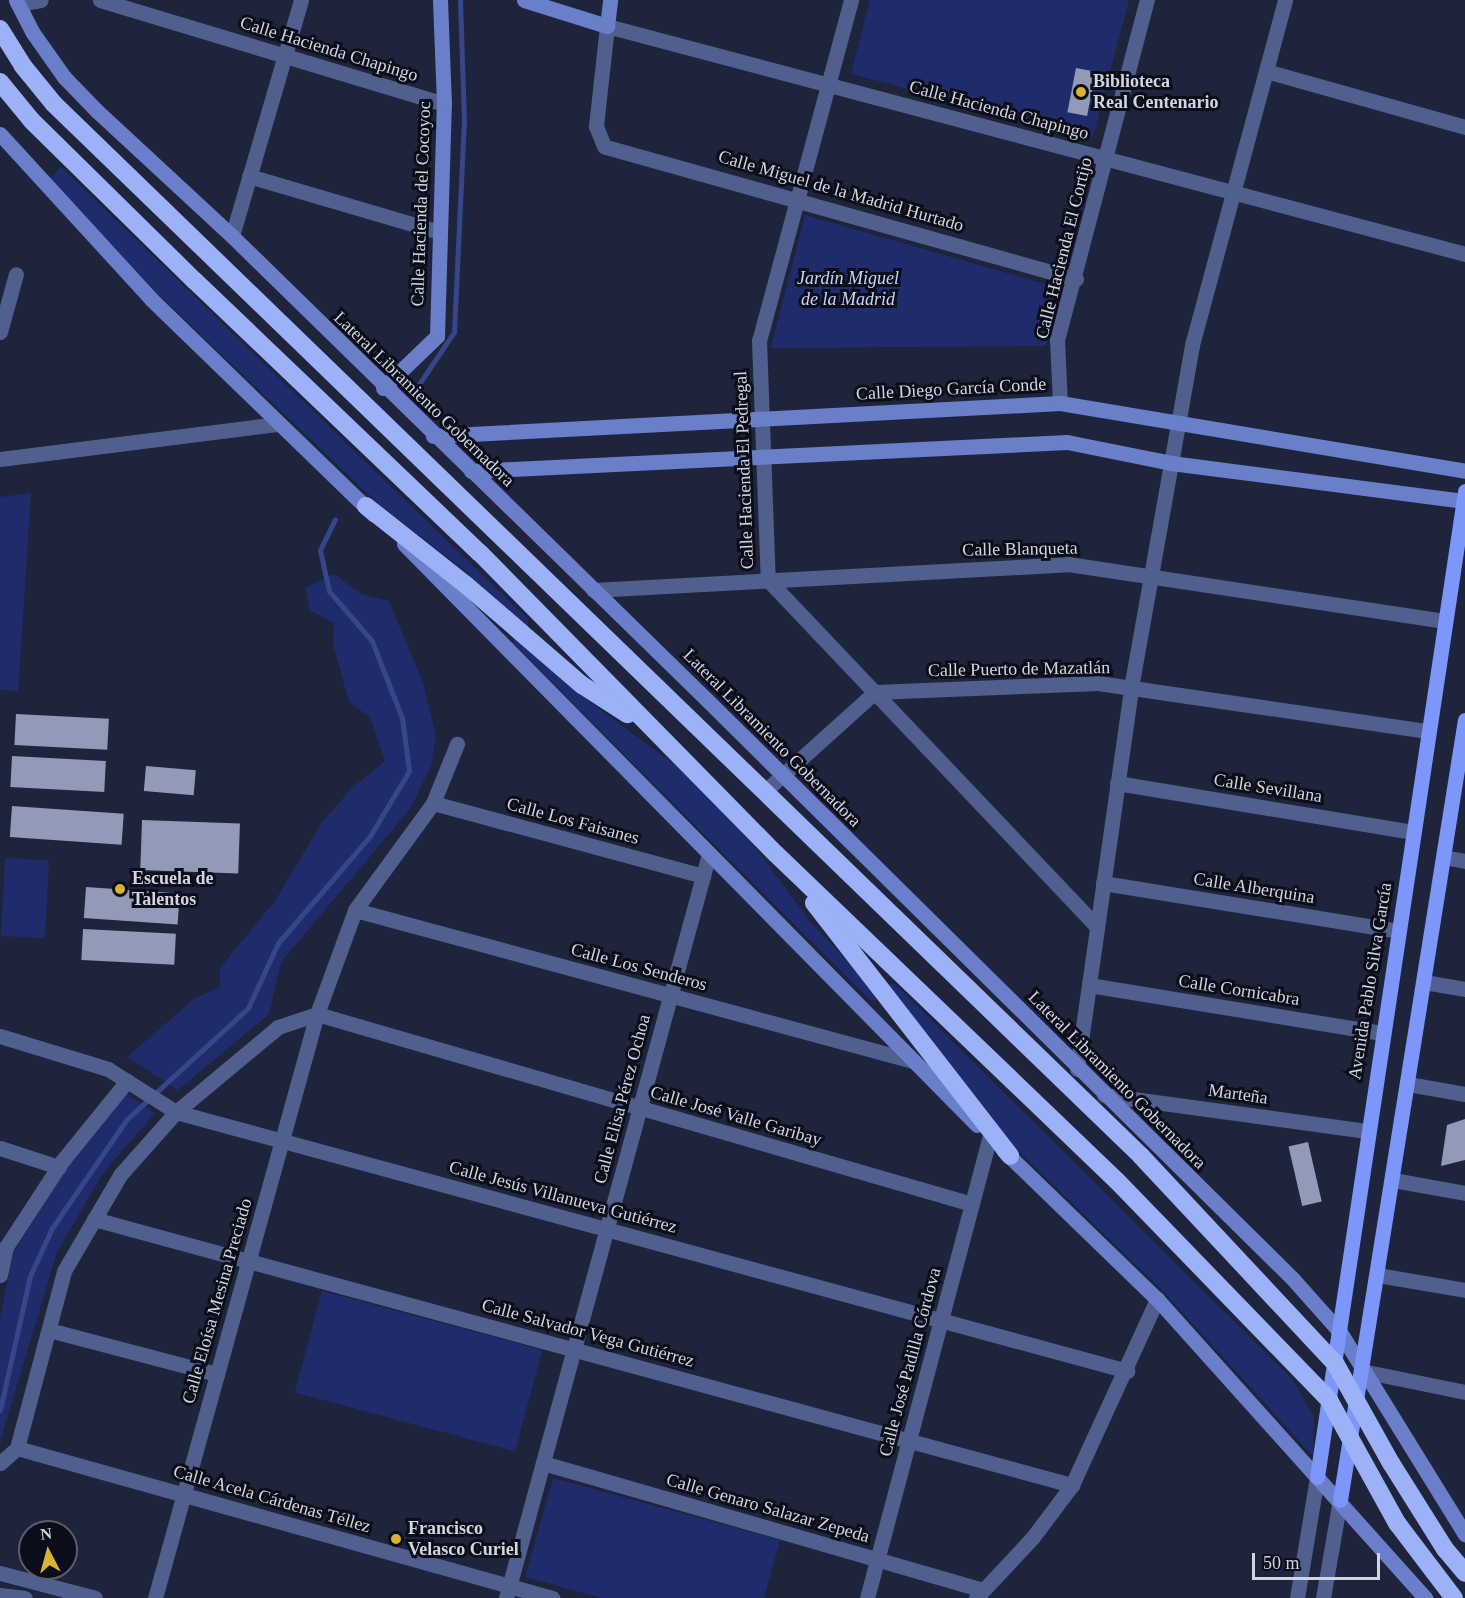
<!DOCTYPE html>
<html>
<head>
<meta charset="utf-8">
<style>
  body { margin:0 }
  #map { position:relative; width:1465px; height:1598px; overflow:hidden; background:#1e243b; font-family:Georgia,serif }
  div>[style] { position:absolute }
  [style*='--x'] { left:calc(var(--x)*1px); top:calc(var(--y)*1px); width:calc(var(--w)*1px); rotate:calc(var(--a)*1deg) }
  .green>* { inset:0; background:#202b6c; transform-origin:0 0 }
  .stream>* { height:5px; margin:-2.5px; padding:0 2.5px; transform-origin:2.5px; border-radius:2.5px; background:#37468b }
  .building>* { inset:0; background:#919ab6; transform-origin:0 0 }
  .street>* { height:15px; margin:-7.5px; padding:0 7.5px; transform-origin:7.5px; border-radius:7.5px; background:#515f8f }
  .secondary>* { height:15px; margin:-7.5px; padding:0 7.5px; transform-origin:7.5px; border-radius:7.5px; background:#6a7eca }
  .primary>* { height:15px; margin:-7.5px; padding:0 7.5px; transform-origin:7.5px; border-radius:7.5px; background:#7c96f9 }
  .highway>* { height:18px; margin:-9px; padding:0 9px; transform-origin:9px; border-radius:9px; background:#9cb1f8 }
  .dots>* { width:16px; height:16px; translate:-50% -50%; box-sizing:border-box; border:3px solid #0b0e18; border-radius:50% }
  span { translate:-50% -50%; white-space:nowrap; text-align:center; line-height:1.15; -webkit-text-stroke:6px #0b0e18; paint-order:stroke }
  .street-label { font-size:18px; color:#d0d5e4 }
  .poi-label { font-size:18px; color:#d0d5e4; font-weight:700 }
  .left { translate:0 -50%; text-align:left }
  .park-label { font-size:18px; color:#c7d4fc; font-style:italic }
  .north { position:absolute; left:18px; top:1520px; width:60px; height:60px; box-sizing:border-box; background:#0b0e18; border:2px solid #5a5e6a; border-radius:50%; rotate:354deg; font-size:16px; font-weight:700; line-height:24px; text-align:center; color:#d0d5e4 }
  .north::after { content:''; display:block; margin:auto; width:21px; height:27px; background:#d9b334; clip-path:polygon(50% 0,100% 100%,50% 72%,0 100%) }
  .scale { position:absolute; left:1252px; top:1553px; width:128px; height:27px; box-sizing:border-box; border:3px solid #d0d5e4; border-top:0; padding-left:8px; font-size:18px; line-height:21px; white-space:nowrap; color:#d0d5e4; -webkit-text-stroke:4px #0b0e18; paint-order:stroke }
</style>
</head>
<body>
<div id="map">
  <div class="green">
    <i style="clip-path:polygon(870px 0,1129px 0,1093px 137px,851px 74px)"></i>
    <i style="clip-path:polygon(61px 167px,528px 619px,528px 626px,520px 626px,464px 570px,383px 508px,157px 293px,50px 179px)"></i>
    <i style="clip-path:polygon(805px 215px,1062px 289px,1046px 346px,771px 348px)"></i>
    <i style="clip-path:polygon(31px 493px,18px 691px,0 690px,0 497px)"></i>
    <i style="clip-path:polygon(334px 574px,361px 594px,389px 601px,423px 683px,436px 736px,431px 766px,410px 809px,281px 962px,269px 1014px,178px 1090px,127px 1057px,194px 999px,220px 987px,220px 968px,275px 901px,322px 822px,353px 787px,385px 761px,370px 717px,349px 702px,333px 644px,334px 623px,310px 610px,305px 588px)"></i>
    <i style="clip-path:polygon(519px 636px,590px 702px,683px 771px,756px 848px,812px 924px,878px 993px,876px 1000px,870px 1000px,513px 643px,514px 637px)"></i>
    <i style="left:5px;top:858px;width:44px;height:78px;rotate:3deg"></i>
    <i style="clip-path:polygon(894px 983px,1293px 1380px,1314px 1417px,1313px 1456px,1163px 1291px,1014px 1147px,887px 985px)"></i>
    <i style="clip-path:polygon(124px 1092px,155px 1113px,103px 1173px,57px 1252px,0 1442px,0 1319px,13px 1253px,69px 1164px)"></i>
    <i style="left:322px;top:1291px;width:228px;height:105px;rotate:15deg"></i>
    <i style="clip-path:polygon(553px 1478px,780px 1540px,764px 1598px,602px 1598px,525px 1577px)"></i>
  </div>
  <div class="stream">
    <i style="--x:413;--y:393;--w:73;--a:-56.1"></i>
    <i style="--x:454;--y:332;--w:211;--a:-87.3"></i>
    <i style="--x:464;--y:121;--w:121;--a:-91.9"></i>
    <i style="--x:0;--y:1410;--w:137;--a:-77.4"></i>
    <i style="--x:30;--y:1276;--w:53;--a:-65.4"></i>
    <i style="--x:52;--y:1228;--w:132;--a:-55.5"></i>
    <i style="--x:127;--y:1119;--w:164;--a:-42.5"></i>
    <i style="--x:248;--y:1008;--w:72;--a:-65.2"></i>
    <i style="--x:278;--y:943;--w:141;--a:-49.3"></i>
    <i style="--x:370;--y:836;--w:76;--a:-59"></i>
    <i style="--x:409;--y:771;--w:53;--a:-97.5"></i>
    <i style="--x:402;--y:718;--w:83;--a:-111.3"></i>
    <i style="--x:372;--y:641;--w:66;--a:-130.7"></i>
    <i style="--x:329;--y:591;--w:42;--a:-102.4"></i>
    <i style="--x:320;--y:550;--w:34;--a:-64"></i>
  </div>
  <div class="building">
    <i style="left:1076px;top:68px;width:20px;height:45px;rotate:11deg"></i>
    <i style="left:16px;top:714px;width:93px;height:31px;rotate:3deg"></i>
    <i style="left:12px;top:756px;width:94px;height:31px;rotate:3deg"></i>
    <i style="left:146px;top:766px;width:50px;height:25px;rotate:5deg"></i>
    <i style="left:12px;top:806px;width:112px;height:31px;rotate:4deg"></i>
    <i style="left:142px;top:820px;width:98px;height:50px;rotate:2deg"></i>
    <i style="left:86px;top:887px;width:94px;height:31px;rotate:4deg"></i>
    <i style="left:83px;top:929px;width:93px;height:31px;rotate:3deg"></i>
    <i style="clip-path:polygon(1465px 1119px,1465px 1160px,1441px 1166px,1447px 1125px)"></i>
    <i style="left:1308px;top:1142px;width:61px;height:20px;rotate:77deg"></i>
  </div>
  <div class="street">
    <i style="--x:100;--y:0;--w:359;--a:16.8"></i>
    <i style="--x:851;--y:0;--w:352;--a:105.1"></i>
    <i style="--x:759;--y:340;--w:240;--a:87.9"></i>
    <i style="--x:768;--y:580;--w:478;--a:46.5"></i>
    <i style="--x:18;--y:4;--w:23;--a:-10"></i>
    <i style="--x:1266;--y:71;--w:207;--a:15.7"></i>
    <i style="--x:249;--y:176;--w:198;--a:16.4"></i>
    <i style="--x:232;--y:236;--w:246;--a:-73.7"></i>
    <i style="--x:1076;--y:279;--w:490;--a:-164.3"></i>
    <i style="--x:604;--y:146;--w:22;--a:-112"></i>
    <i style="--x:596;--y:126;--w:101;--a:-83.7"></i>
    <i style="--x:607;--y:26;--w:888;--a:14.88"></i>
    <i style="--x:0;--y:332;--w:60;--a:-74.6"></i>
    <i style="--x:1060;--y:403;--w:63;--a:-92.7"></i>
    <i style="--x:1057;--y:340;--w:352;--a:-75.2"></i>
    <i style="--x:0;--y:459;--w:279;--a:-7.2"></i>
    <i style="--x:593;--y:590;--w:476;--a:-3.1"></i>
    <i style="--x:1068;--y:564;--w:381;--a:8.6"></i>
    <i style="--x:1117;--y:783;--w:300;--a:9.4"></i>
    <i style="--x:765;--y:791;--w:148;--a:-42"></i>
    <i style="--x:875;--y:692;--w:223;--a:-2.3"></i>
    <i style="--x:1098;--y:683;--w:333;--a:8.3"></i>
    <i style="--x:433;--y:803;--w:280;--a:15.1"></i>
    <i style="--x:1444;--y:857;--w:21;--a:11"></i>
    <i style="--x:1103;--y:883;--w:299;--a:9.2"></i>
    <i style="--x:355;--y:910;--w:578;--a:15.14"></i>
    <i style="--x:1424;--y:982;--w:42;--a:9.7"></i>
    <i style="--x:1089;--y:985;--w:297;--a:9.3"></i>
    <i style="--x:0;--y:1036;--w:113;--a:17"></i>
    <i style="--x:108;--y:1069;--w:80;--a:32.3"></i>
    <i style="--x:176;--y:1112;--w:986;--a:15.23"></i>
    <i style="--x:1077;--y:1069;--w:385;--a:-81.9"></i>
    <i style="--x:1131;--y:688;--w:348;--a:-79.9"></i>
    <i style="--x:1192;--y:345;--w:357;--a:-74.9"></i>
    <i style="--x:1408;--y:1084;--w:58;--a:10"></i>
    <i style="--x:1104;--y:1095;--w:265;--a:7.8"></i>
    <i style="--x:0;--y:1148;--w:62;--a:17.9"></i>
    <i style="--x:1393;--y:1180;--w:73;--a:10.2"></i>
    <i style="--x:94;--y:1219;--w:1014;--a:15.22"></i>
    <i style="--x:0;--y:1275;--w:29;--a:-78"></i>
    <i style="--x:6;--y:1247;--w:104;--a:-56.8"></i>
    <i style="--x:63;--y:1160;--w:102;--a:-51"></i>
    <i style="--x:1378;--y:1275;--w:88;--a:9.8"></i>
    <i style="--x:49;--y:1330;--w:174;--a:14.7"></i>
    <i style="--x:1362;--y:1371;--w:105;--a:11.5"></i>
    <i style="--x:17;--y:1448;--w:556;--a:15.66"></i>
    <i style="--x:0;--y:1463;--w:23;--a:-41"></i>
    <i style="--x:17;--y:1448;--w:183;--a:-75.1"></i>
    <i style="--x:64;--y:1271;--w:111;--a:-59.7"></i>
    <i style="--x:120;--y:1175;--w:84;--a:-48.4"></i>
    <i style="--x:176;--y:1112;--w:133;--a:-39.8"></i>
    <i style="--x:278;--y:1027;--w:41;--a:-18.4"></i>
    <i style="--x:317;--y:1014;--w:111;--a:-69.9"></i>
    <i style="--x:355;--y:910;--w:132;--a:-53.9"></i>
    <i style="--x:433;--y:803;--w:64;--a:-67.9"></i>
    <i style="--x:543;--y:1463;--w:457;--a:16.1"></i>
    <i style="--x:0;--y:1573;--w:98;--a:14.7"></i>
    <i style="--x:0;--y:1595;--w:25;--a:7"></i>
    <i style="--x:155;--y:1598;--w:606;--a:-74.5"></i>
    <i style="--x:317;--y:1014;--w:682;--a:16.18"></i>
    <i style="--x:506;--y:1598;--w:771;--a:-74.74"></i>
    <i style="--x:867;--y:1598;--w:477;--a:-75.1"></i>
    <i style="--x:976;--y:1598;--w:83;--a:-46.9"></i>
    <i style="--x:1033;--y:1537;--w:65;--a:-53.1"></i>
    <i style="--x:1072;--y:1485;--w:205;--a:-65.4"></i>
    <i style="--x:1297;--y:1598;--w:123;--a:-80.6"></i>
    <i style="--x:1323;--y:1598;--w:99;--a:-80.2"></i>
  </div>
  <div class="secondary">
    <i style="--x:16;--y:0;--w:37;--a:63"></i>
    <i style="--x:33;--y:33;--w:54;--a:54.8"></i>
    <i style="--x:64;--y:77;--w:47;--a:45.9"></i>
    <i style="--x:97;--y:111;--w:184;--a:42.8"></i>
    <i style="--x:232;--y:236;--w:664;--a:44.33"></i>
    <i style="--x:707;--y:700;--w:822;--a:44.66"></i>
    <i style="--x:1292;--y:1278;--w:72;--a:48.4"></i>
    <i style="--x:1340;--y:1332;--w:238;--a:58.3"></i>
    <i style="--x:524;--y:0;--w:87;--a:17.4"></i>
    <i style="--x:607;--y:26;--w:26;--a:-83"></i>
    <i style="--x:0;--y:134;--w:224;--a:47.5"></i>
    <i style="--x:151;--y:299;--w:310;--a:44.1"></i>
    <i style="--x:383;--y:388;--w:75;--a:-43.9"></i>
    <i style="--x:437;--y:336;--w:232;--a:-88.3"></i>
    <i style="--x:444;--y:104;--w:104;--a:-92.2"></i>
    <i style="--x:433;--y:436;--w:628;--a:-3.01"></i>
    <i style="--x:1060;--y:403;--w:411;--a:9.5"></i>
    <i style="--x:471;--y:471;--w:597;--a:-2.79"></i>
    <i style="--x:1067;--y:442;--w:106;--a:11.4"></i>
    <i style="--x:1171;--y:463;--w:296;--a:7.4"></i>
    <i style="--x:404;--y:544;--w:816;--a:45.4"></i>
    <i style="--x:1003;--y:1150;--w:214;--a:44.1"></i>
    <i style="--x:1157;--y:1299;--w:402;--a:48.1"></i>
  </div>
  <div class="primary">
    <i style="--x:1317;--y:1477;--w:997;--a:-81.46"></i>
    <i style="--x:1340;--y:1500;--w:790;--a:-80.9"></i>
  </div>
  <div class="highway">
    <i style="--x:0;--y:29;--w:44;--a:58.1"></i>
    <i style="--x:23;--y:66;--w:49;--a:50.8"></i>
    <i style="--x:54;--y:104;--w:1513;--a:44.06"></i>
    <i style="--x:1141;--y:1156;--w:284;--a:46.9"></i>
    <i style="--x:1335;--y:1363;--w:115;--a:60.8"></i>
    <i style="--x:1391;--y:1463;--w:102;--a:57.9"></i>
    <i style="--x:1445;--y:1549;--w:31;--a:50"></i>
    <i style="--x:0;--y:82;--w:50;--a:50.6"></i>
    <i style="--x:32;--y:121;--w:228;--a:44.5"></i>
    <i style="--x:195;--y:281;--w:394;--a:43.7"></i>
    <i style="--x:480;--y:553;--w:422;--a:45.5"></i>
    <i style="--x:776;--y:854;--w:472;--a:43.8"></i>
    <i style="--x:1117;--y:1181;--w:305;--a:45.9"></i>
    <i style="--x:1329;--y:1400;--w:141;--a:61.1"></i>
    <i style="--x:1397;--y:1523;--w:94;--a:52.8"></i>
    <i style="--x:366;--y:506;--w:127;--a:38.3"></i>
    <i style="--x:466;--y:585;--w:153;--a:40.8"></i>
    <i style="--x:582;--y:685;--w:54;--a:32.8"></i>
    <i style="--x:814;--y:903;--w:320;--a:52.2"></i>
  </div>
  <div class="dots">
    <i style="left:1081px;top:92px;background:#d9b334"></i>
    <i style="left:120px;top:889px;background:#d9b334"></i>
    <i style="left:396px;top:1539px;background:#d9b334"></i>
  </div>
  <div class="street-label">
    <span style="left:329px;top:49px;rotate:17deg">Calle Hacienda Chapingo</span>
    <span style="left:999px;top:110px;rotate:15deg">Calle Hacienda Chapingo</span>
    <span style="left:841px;top:191px;rotate:16deg">Calle Miguel de la Madrid Hurtado</span>
    <span style="left:421px;top:204px;rotate:-88deg">Calle Hacienda del Cocoyoc</span>
    <span style="left:1064px;top:248px;rotate:-76deg">Calle Hacienda El Cortijo</span>
    <span style="left:951px;top:389px;rotate:-3deg">Calle Diego García Conde</span>
    <span style="left:424px;top:399px;rotate:44deg">Lateral Libramiento Gobernadora</span>
    <span style="left:744px;top:470px;rotate:-92deg">Calle Hacienda El Pedregal</span>
    <span style="left:1020px;top:549px;rotate:-1deg">Calle Blanqueta</span>
    <span style="left:1019px;top:669px;rotate:-1deg">Calle Puerto de Mazatlán</span>
    <span style="left:772px;top:738px;rotate:45deg">Lateral Libramiento Gobernadora</span>
    <span style="left:1268px;top:788px;rotate:9deg">Calle Sevillana</span>
    <span style="left:573px;top:821px;rotate:15deg">Calle Los Faisanes</span>
    <span style="left:1254px;top:888px;rotate:9deg">Calle Alberquina</span>
    <span style="left:639px;top:967px;rotate:15deg">Calle Los Senderos</span>
    <span style="left:1370px;top:981px;rotate:-81deg">Avenida Pablo Silva García</span>
    <span style="left:1239px;top:990px;rotate:9deg">Calle Cornicabra</span>
    <span style="left:1117px;top:1080px;rotate:45deg">Lateral Libramiento Gobernadora</span>
    <span style="left:1238px;top:1094px;rotate:8deg">Marteña</span>
    <span style="left:622px;top:1099px;rotate:-75deg">Calle Elisa Pérez Ochoa</span>
    <span style="left:736px;top:1116px;rotate:16deg">Calle José Valle Garibay</span>
    <span style="left:563px;top:1197px;rotate:15deg">Calle Jesús Villanueva Gutiérrez</span>
    <span style="left:217px;top:1301px;rotate:-74deg">Calle Eloísa Mesina Preciado</span>
    <span style="left:588px;top:1333px;rotate:15deg">Calle Salvador Vega Gutiérrez</span>
    <span style="left:910px;top:1362px;rotate:-75deg">Calle José Padilla Córdova</span>
    <span style="left:272px;top:1499px;rotate:16deg">Calle Acela Cárdenas Téllez</span>
    <span style="left:768px;top:1508px;rotate:16deg">Calle Genaro Salazar Zepeda</span>
  </div>
  <div class="poi-label">
    <span class="left" style="left:1093px;top:92px">Biblioteca<br>Real Centenario</span>
    <span class="left" style="left:132px;top:889px">Escuela de<br>Talentos</span>
    <span class="left" style="left:408px;top:1539px">Francisco<br>Velasco Curiel</span>
  </div>
  <div class="park-label">
    <span style="left:848px;top:289px">Jardín Miguel<br>de la Madrid</span>
  </div>
  <div class="north">N</div>
  <div class="scale">50 m</div>
</div>
</body>
</html>
